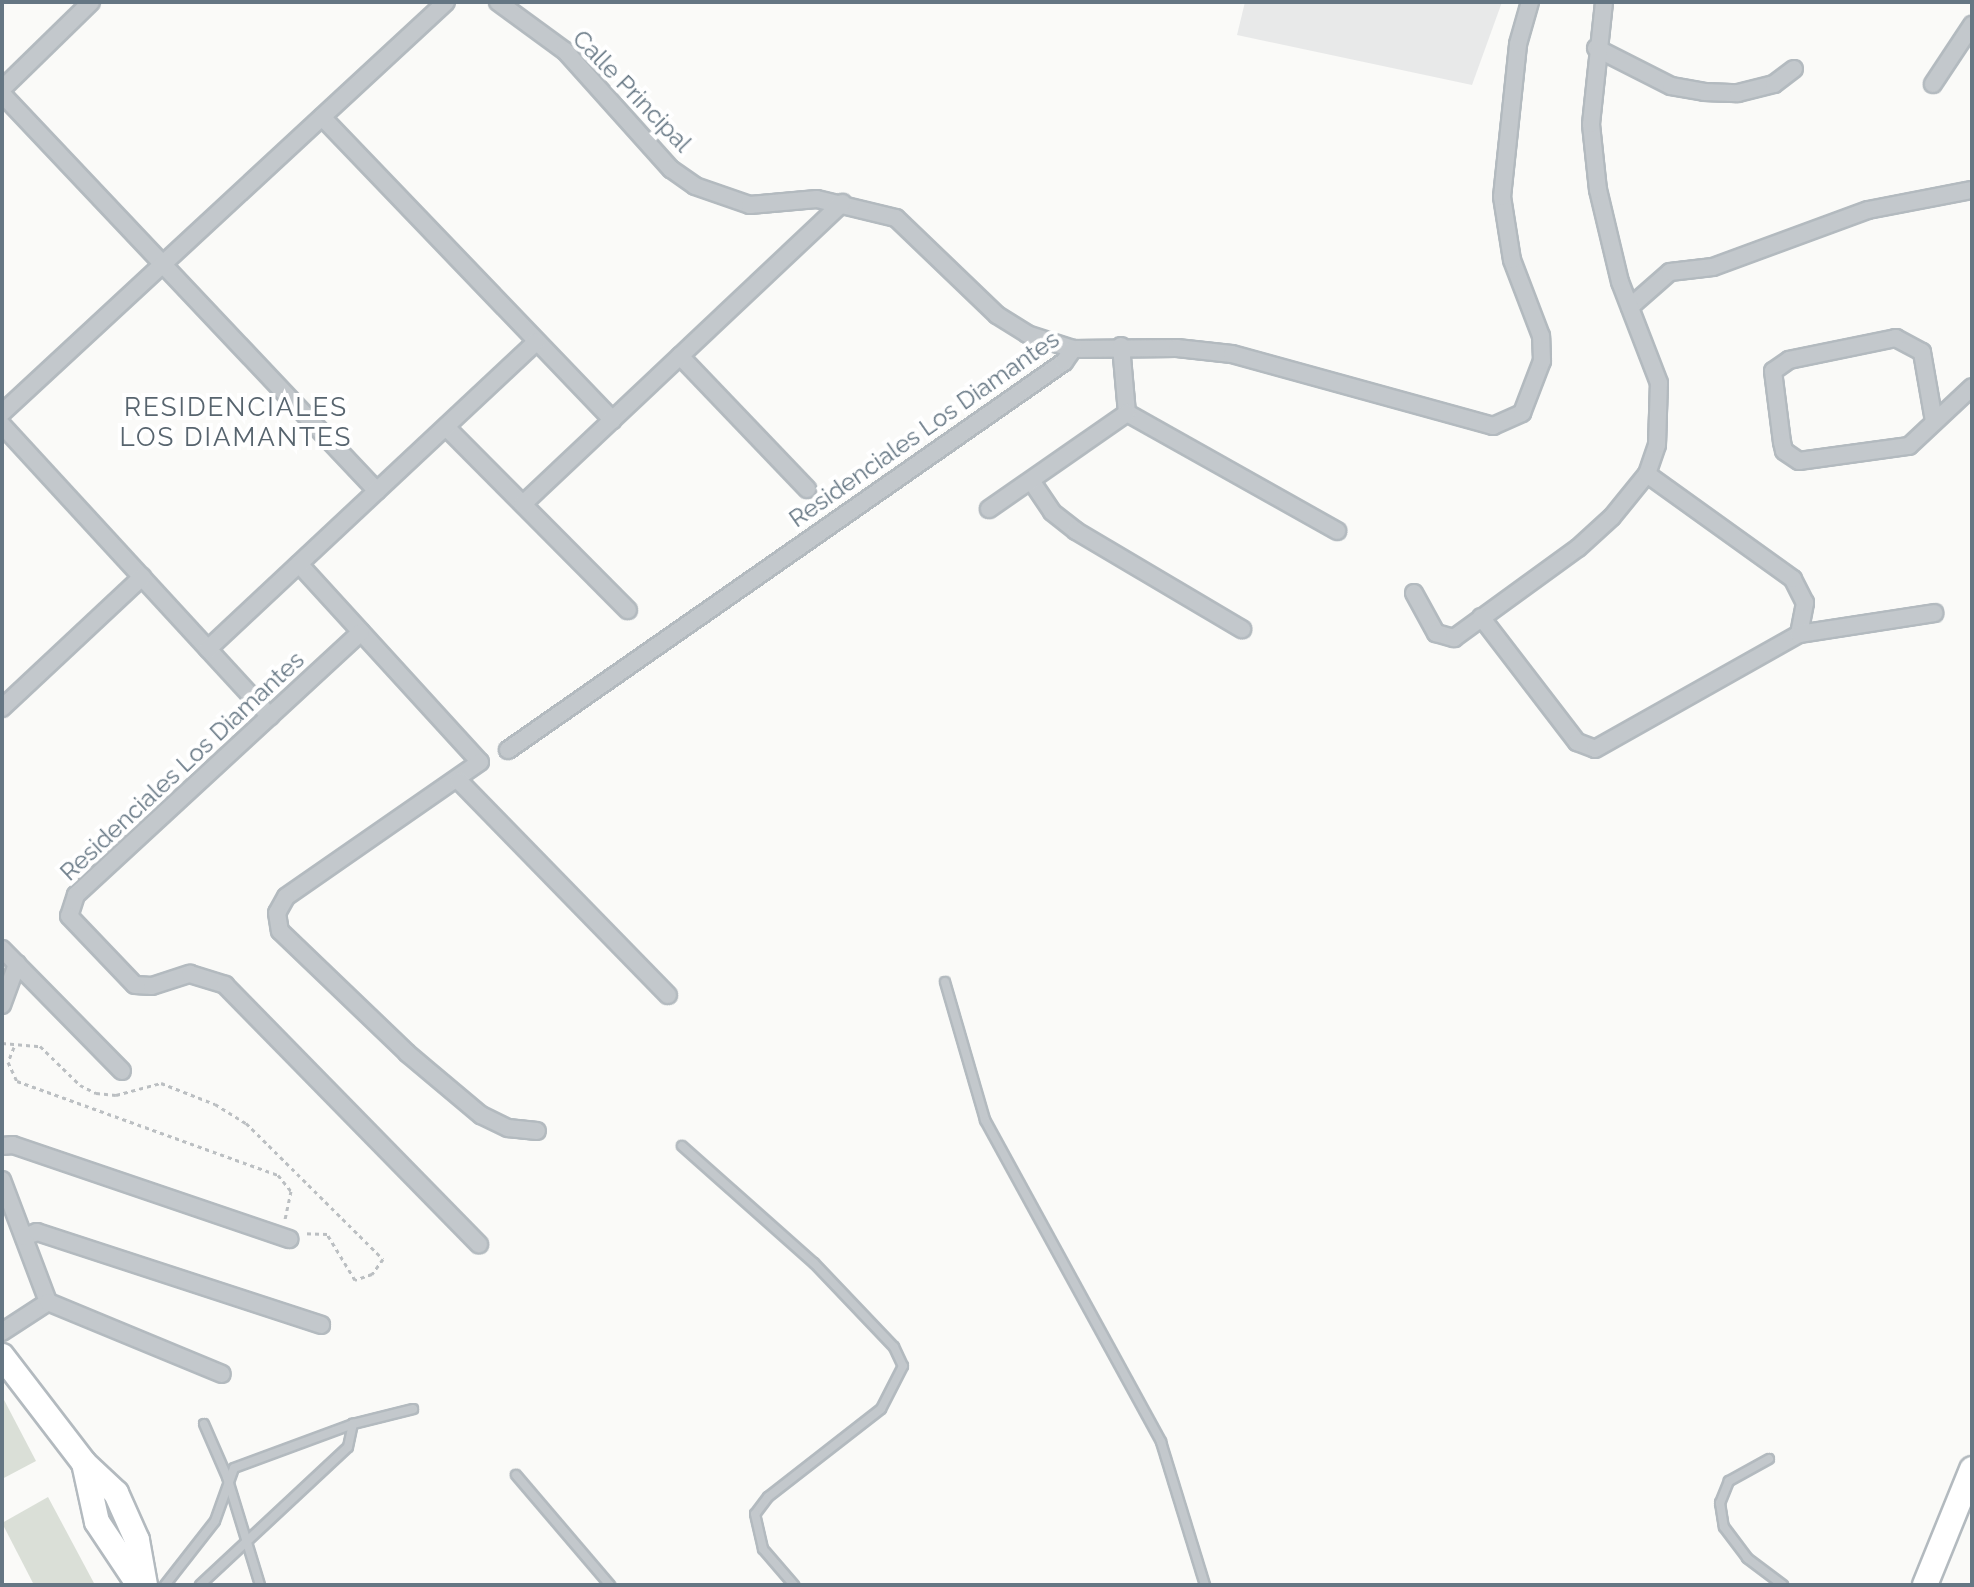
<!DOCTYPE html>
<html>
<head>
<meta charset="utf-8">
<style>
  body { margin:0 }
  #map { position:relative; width:1974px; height:1587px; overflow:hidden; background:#fafaf8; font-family:Raleway,sans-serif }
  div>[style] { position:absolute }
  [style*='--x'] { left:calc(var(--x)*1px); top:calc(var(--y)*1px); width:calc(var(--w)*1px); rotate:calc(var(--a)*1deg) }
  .built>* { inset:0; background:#e8e9e9 }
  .green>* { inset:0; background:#dadfd7 }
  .path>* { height:3px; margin-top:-1.5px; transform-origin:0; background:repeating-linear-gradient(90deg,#bbbfc2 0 4px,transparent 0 8px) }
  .roads { filter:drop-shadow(2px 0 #b3babf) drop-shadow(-2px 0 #b3babf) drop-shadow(0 2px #b3babf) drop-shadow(0 -2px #b3babf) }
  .lane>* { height:8px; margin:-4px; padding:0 4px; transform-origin:4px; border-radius:4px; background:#c3c8cc }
  .street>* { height:16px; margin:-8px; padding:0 8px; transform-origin:8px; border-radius:8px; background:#c3c8cc }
  .secondary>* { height:24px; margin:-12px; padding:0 12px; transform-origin:12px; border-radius:12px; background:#fff }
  span { translate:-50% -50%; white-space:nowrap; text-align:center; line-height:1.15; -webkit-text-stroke:8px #fff; paint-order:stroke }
  .street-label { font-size:24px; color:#657683 }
  .neighbourhood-label { font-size:26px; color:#57646e; letter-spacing:2px }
  .frame { position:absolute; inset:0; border:4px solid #657683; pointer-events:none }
</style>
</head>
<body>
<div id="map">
  <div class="built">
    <i style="clip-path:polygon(1245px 2px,1502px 2px,1472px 85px,1237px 35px)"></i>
  </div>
  <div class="green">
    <i style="clip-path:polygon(2px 1396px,36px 1461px,2px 1479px)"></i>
    <i style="clip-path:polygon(48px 1497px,95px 1585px,34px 1585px,2px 1523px)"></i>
  </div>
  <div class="path">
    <i style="--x:2;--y:1043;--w:38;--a:5"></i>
    <i style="--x:40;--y:1046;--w:56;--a:44.3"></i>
    <i style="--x:80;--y:1085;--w:18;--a:27"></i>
    <i style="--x:96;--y:1093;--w:20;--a:6"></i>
    <i style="--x:116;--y:1095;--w:47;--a:-14.9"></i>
    <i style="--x:161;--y:1083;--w:58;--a:21.3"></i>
    <i style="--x:215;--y:1104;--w:36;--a:32"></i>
    <i style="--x:246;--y:1123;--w:193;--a:44.8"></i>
    <i style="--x:383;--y:1259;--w:19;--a:126"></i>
    <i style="--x:372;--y:1274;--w:18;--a:161"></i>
    <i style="--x:355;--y:1280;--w:54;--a:-121.3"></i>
    <i style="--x:327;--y:1234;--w:23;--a:-178"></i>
    <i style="--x:14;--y:1047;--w:16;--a:112"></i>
    <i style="--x:8;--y:1062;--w:21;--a:65"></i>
    <i style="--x:17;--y:1081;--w:277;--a:19.8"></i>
    <i style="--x:278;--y:1175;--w:21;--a:51"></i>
    <i style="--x:291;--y:1191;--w:29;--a:102"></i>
  </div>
  <div class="roads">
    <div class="lane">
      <i style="--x:945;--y:982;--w:144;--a:73.8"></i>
      <i style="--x:985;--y:1120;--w:367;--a:61.3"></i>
      <i style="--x:1161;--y:1442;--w:150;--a:72.9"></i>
      <i style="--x:682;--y:1146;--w:176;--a:41.6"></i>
      <i style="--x:814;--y:1263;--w:116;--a:46.4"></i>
      <i style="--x:894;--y:1347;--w:21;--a:65"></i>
      <i style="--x:903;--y:1366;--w:48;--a:117.1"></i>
      <i style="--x:881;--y:1409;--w:143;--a:142.1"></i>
      <i style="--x:768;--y:1497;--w:21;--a:127"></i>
      <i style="--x:755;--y:1514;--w:36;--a:77"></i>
      <i style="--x:763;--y:1549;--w:48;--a:49.3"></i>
      <i style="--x:204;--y:1424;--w:58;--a:66.5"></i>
      <i style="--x:227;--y:1477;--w:113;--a:73"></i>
      <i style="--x:1769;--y:1459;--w:46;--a:151.2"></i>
      <i style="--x:1729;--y:1481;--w:24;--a:112"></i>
      <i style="--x:1720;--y:1503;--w:24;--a:81"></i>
      <i style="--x:1724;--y:1527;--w:39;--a:53"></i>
      <i style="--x:1747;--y:1558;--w:45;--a:36.9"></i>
      <i style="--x:516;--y:1475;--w:145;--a:49.5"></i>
      <i style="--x:165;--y:1585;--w:81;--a:-52"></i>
      <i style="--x:215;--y:1521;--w:56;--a:-70.3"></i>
      <i style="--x:234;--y:1468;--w:127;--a:-20.3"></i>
      <i style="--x:353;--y:1424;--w:62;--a:-14"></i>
      <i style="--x:200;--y:1585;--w:202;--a:-43"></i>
      <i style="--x:348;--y:1447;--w:24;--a:-78"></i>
    </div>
    <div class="street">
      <i style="--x:498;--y:2;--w:83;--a:36.2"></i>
      <i style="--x:565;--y:51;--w:159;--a:48.1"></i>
      <i style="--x:671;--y:169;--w:29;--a:35"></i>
      <i style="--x:695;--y:186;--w:58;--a:19.1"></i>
      <i style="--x:750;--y:205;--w:67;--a:-5.1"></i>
      <i style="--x:817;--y:199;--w:81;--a:13.5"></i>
      <i style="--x:896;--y:218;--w:140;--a:43.8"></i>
      <i style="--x:997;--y:315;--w:36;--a:32"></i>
      <i style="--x:1027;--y:334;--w:48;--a:18.1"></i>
      <i style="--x:1073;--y:349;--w:104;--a:-0.6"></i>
      <i style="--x:1177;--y:348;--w:55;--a:6.2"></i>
      <i style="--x:1232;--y:354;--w:271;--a:15.4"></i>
      <i style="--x:1493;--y:426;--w:32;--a:-24"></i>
      <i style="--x:1522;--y:413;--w:56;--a:-69"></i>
      <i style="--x:1542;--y:361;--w:25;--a:-92"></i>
      <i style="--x:1541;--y:336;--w:81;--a:-110.9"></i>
      <i style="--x:1512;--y:260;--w:64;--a:-99"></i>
      <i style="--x:1502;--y:197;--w:154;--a:-84"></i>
      <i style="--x:1518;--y:44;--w:44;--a:-74.1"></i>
      <i style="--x:1596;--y:48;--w:84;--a:26.9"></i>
      <i style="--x:1671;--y:86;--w:34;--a:10"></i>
      <i style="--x:1704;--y:92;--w:34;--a:2"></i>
      <i style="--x:1738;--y:93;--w:37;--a:-14"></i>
      <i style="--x:1774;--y:84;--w:25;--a:-37"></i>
      <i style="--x:1933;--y:84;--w:71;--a:-56.5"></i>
      <i style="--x:2;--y:89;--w:124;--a:-44.3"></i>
      <i style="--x:2;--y:94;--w:546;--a:46.63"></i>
      <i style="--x:322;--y:117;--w:420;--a:46.2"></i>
      <i style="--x:1630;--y:307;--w:53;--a:-41.2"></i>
      <i style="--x:1670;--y:272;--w:43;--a:-6.6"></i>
      <i style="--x:1713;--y:267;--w:165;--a:-20.2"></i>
      <i style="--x:1868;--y:210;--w:106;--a:-10.9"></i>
      <i style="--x:1121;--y:346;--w:67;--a:84.9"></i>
      <i style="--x:1127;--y:413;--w:241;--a:29.3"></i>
      <i style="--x:680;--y:356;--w:184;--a:46.3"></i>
      <i style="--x:2;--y:413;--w:605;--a:-42.79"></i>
      <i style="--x:1934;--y:421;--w:70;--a:-99.9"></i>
      <i style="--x:1922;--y:352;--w:30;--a:-152"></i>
      <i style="--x:1896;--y:338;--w:109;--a:168.4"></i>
      <i style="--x:1789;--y:360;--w:19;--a:145"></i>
      <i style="--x:1773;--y:371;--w:72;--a:82.8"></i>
      <i style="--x:1782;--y:442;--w:9;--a:77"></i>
      <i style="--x:1784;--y:451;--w:18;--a:34"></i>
      <i style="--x:1799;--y:461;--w:111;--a:-7.8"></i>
      <i style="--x:1909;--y:446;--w:86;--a:-43.1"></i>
      <i style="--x:2;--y:425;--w:396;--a:47.4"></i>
      <i style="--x:446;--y:427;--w:258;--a:45.2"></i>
      <i style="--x:1032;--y:482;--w:36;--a:56"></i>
      <i style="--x:1052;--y:512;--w:31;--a:38"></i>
      <i style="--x:1076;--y:531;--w:193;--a:30.6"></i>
      <i style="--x:523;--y:504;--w:439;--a:-43.3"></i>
      <i style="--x:989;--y:509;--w:168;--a:-34.8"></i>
      <i style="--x:299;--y:564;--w:268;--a:47.6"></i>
      <i style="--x:480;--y:762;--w:236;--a:145.2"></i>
      <i style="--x:286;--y:897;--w:18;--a:119"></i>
      <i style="--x:277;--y:913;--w:18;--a:81"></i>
      <i style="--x:280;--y:931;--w:176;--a:43.8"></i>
      <i style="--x:407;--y:1053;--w:97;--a:40"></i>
      <i style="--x:481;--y:1115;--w:30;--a:26"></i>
      <i style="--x:508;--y:1128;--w:29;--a:6"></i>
      <i style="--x:1414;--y:593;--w:46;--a:61.2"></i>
      <i style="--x:1436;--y:633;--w:19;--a:16"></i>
      <i style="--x:1454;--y:638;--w:153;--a:-36"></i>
      <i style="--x:1578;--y:548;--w:46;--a:-42.4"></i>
      <i style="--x:1612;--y:517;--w:55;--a:-50.9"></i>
      <i style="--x:1647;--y:474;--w:31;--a:-71"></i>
      <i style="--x:1657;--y:445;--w:62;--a:-88.2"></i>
      <i style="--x:1659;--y:383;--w:108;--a:-111.1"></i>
      <i style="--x:1620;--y:282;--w:95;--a:-103.4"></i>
      <i style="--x:1598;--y:190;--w:66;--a:-96.1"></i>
      <i style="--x:1591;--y:124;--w:123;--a:-83.9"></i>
      <i style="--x:1481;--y:617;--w:158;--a:52.5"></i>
      <i style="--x:1577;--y:742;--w:19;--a:21"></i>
      <i style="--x:1595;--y:749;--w:234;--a:-29.4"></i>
      <i style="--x:1799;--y:634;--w:32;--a:-79"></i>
      <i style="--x:1805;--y:603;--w:27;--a:-117"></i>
      <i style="--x:1793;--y:579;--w:180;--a:-144.3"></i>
      <i style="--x:361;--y:632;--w:388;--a:137.3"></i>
      <i style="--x:76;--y:895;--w:22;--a:108"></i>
      <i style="--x:69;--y:916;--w:95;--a:46.3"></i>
      <i style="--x:135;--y:985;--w:17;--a:3"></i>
      <i style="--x:152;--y:986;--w:40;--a:-18"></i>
      <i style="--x:190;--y:974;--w:37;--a:17"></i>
      <i style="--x:225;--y:985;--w:363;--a:45.6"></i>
      <i style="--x:1799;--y:634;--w:137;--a:-8.8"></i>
      <i style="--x:208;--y:649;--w:448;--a:-43.1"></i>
      <i style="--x:2;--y:708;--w:192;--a:-43.1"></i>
      <i style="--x:508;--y:750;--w:678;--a:-34.91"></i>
      <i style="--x:1064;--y:362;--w:16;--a:-55"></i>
      <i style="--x:459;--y:781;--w:299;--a:45.7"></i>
      <i style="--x:2;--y:949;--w:171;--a:45.5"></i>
      <i style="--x:2;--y:1005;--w:44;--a:-69.9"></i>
      <i style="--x:2;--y:1146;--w:11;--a:-5"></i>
      <i style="--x:13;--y:1145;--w:292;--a:18.8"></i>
      <i style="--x:2;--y:1180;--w:130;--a:69.3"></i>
      <i style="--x:48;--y:1302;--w:55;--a:146.9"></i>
      <i style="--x:24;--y:1237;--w:14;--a:-21"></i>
      <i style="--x:37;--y:1232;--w:299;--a:18.1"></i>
      <i style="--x:48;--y:1302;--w:188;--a:22.5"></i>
    </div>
    <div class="secondary">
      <i style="--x:2;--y:1356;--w:135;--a:52.5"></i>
      <i style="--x:84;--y:1463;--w:44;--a:43.2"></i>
      <i style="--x:116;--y:1493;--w:51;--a:65.9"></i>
      <i style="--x:137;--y:1540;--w:46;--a:79.9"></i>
      <i style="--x:84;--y:1463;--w:60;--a:77.6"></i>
      <i style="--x:97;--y:1522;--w:76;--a:56.3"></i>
      <i style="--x:1925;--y:1585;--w:125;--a:-67.9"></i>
    </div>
  </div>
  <div class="street-label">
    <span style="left:632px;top:91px;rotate:46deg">Calle Principal</span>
    <span style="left:924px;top:429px;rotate:-35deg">Residenciales Los Diamantes</span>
    <span style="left:182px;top:766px;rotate:-43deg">Residenciales Los Diamantes</span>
  </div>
  <div class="neighbourhood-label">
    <span style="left:236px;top:423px">RESIDENCIALES<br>LOS DIAMANTES</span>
  </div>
  <div class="frame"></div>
</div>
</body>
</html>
